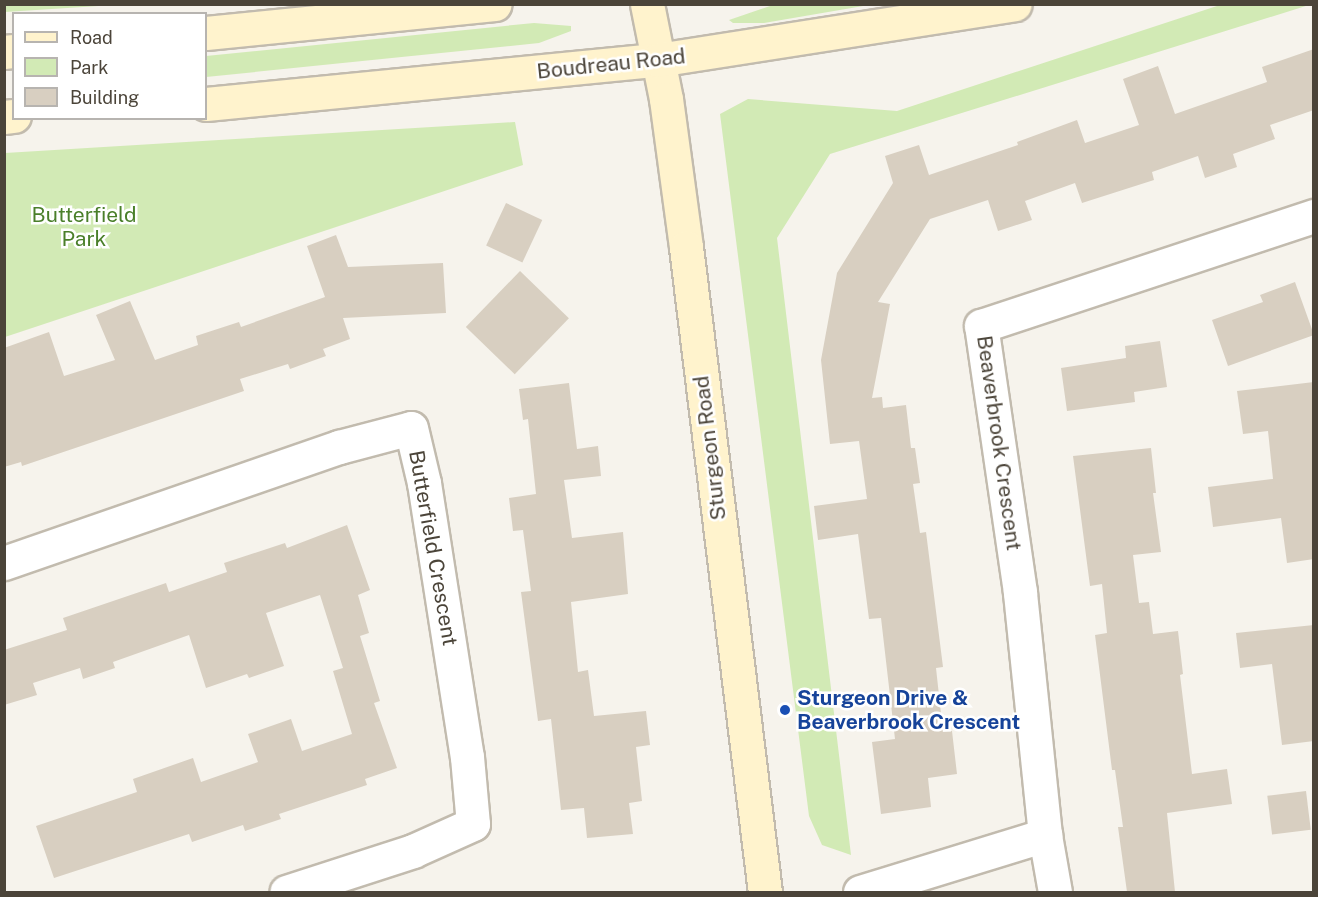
<!DOCTYPE html>
<html>
<head>
<meta charset="utf-8">
<style>
  body { margin:0 }
  #map { position:relative; width:1318px; height:897px; overflow:hidden; background:#f6f3ec; font-family:"Public Sans",sans-serif }
  div>[style] { position:absolute }
  [style*='--x'] { left:calc(var(--x)*1px); top:calc(var(--y)*1px); width:calc(var(--w)*1px); rotate:calc(var(--a)*1deg) }
  .green>* { inset:0; background:#d2eab5 }
  .building>* { inset:0; background:#d8cfc1; transform-origin:0 0 }
  .roads { filter:drop-shadow(2px 0 #c2bbae) drop-shadow(-2px 0 #c2bbae) drop-shadow(0 2px #c2bbae) drop-shadow(0 -2px #c2bbae) }
  .street>* { height:33px; margin:-16.5px; padding:0 16.5px; transform-origin:16.5px; border-radius:16.5px; background:#fff }
  .secondary>* { height:33px; margin:-16.5px; padding:0 16.5px; transform-origin:16.5px; border-radius:16.5px; background:#fff3cd }
  .dots>* { width:16px; height:16px; translate:-50% -50%; box-sizing:border-box; border:3px solid #fff; border-radius:50% }
  span { translate:-50% -50%; white-space:nowrap; text-align:center; line-height:1.15; -webkit-text-stroke:5px #fff; paint-order:stroke }
  .street-label { font-size:21px; color:#4b4439 }
  .park-label { font-size:21px; color:#4a7f2a }
  .transit-label { font-size:21px; color:#164399; font-weight:700 }
  .left { translate:0 -50%; text-align:left }
  .frame { position:absolute; inset:0; border:6px solid #4b4439; pointer-events:none }
  .legend { position:absolute; left:12px; top:12px; width:195px; height:108px; box-sizing:border-box; background:#fff; border:2px solid #b7b4b0; margin:0; padding:8px 10px; list-style:none; font-size:18px; color:#4b4439 }
  .legend li { display:flex; align-items:center; gap:12px; height:30px }
  .legend b { width:30px; border:2px solid #b7b4b0 }
</style>
</head>
<body>
<div id="map">
  <div class="green">
    <i style="clip-path:polygon(5px 4px,114px 4px,114px 5px,5px 12px)"></i>
    <i style="clip-path:polygon(773px 5px,773px 4px,869px 5px,764px 23px,733px 23px,729px 20px)"></i>
    <i style="clip-path:polygon(1220px 5px,1309px 5px,830px 154px,777px 238px,851px 855px,822px 845px,809px 816px,720px 114px,748px 99px,897px 111px)"></i>
    <i style="clip-path:polygon(534px 23px,571px 26px,571px 31px,539px 43px,206px 77px,206px 56px)"></i>
    <i style="clip-path:polygon(515px 122px,523px 165px,5px 337px,5px 153px)"></i>
  </div>
  <div class="building">
    <i style="clip-path:polygon(1314px 49px,1314px 110px,1270px 125px,1275px 139px,1233px 154px,1237px 167px,1205px 178px,1198px 156px,1152px 172px,1154px 180px,1082px 203px,1075px 183px,1025px 201px,1032px 220px,998px 231px,988px 200px,930px 219px,878px 302px,890px 304px,872px 398px,882px 397px,883px 408px,906px 405px,911px 448px,915px 448px,920px 483px,913px 484px,920px 533px,926px 532px,943px 667px,936px 668px,943px 732px,952px 731px,957px 774px,928px 778px,931px 807px,881px 814px,872px 742px,895px 739px,881px 618px,869px 619px,858px 534px,818px 540px,814px 506px,867px 499px,859px 441px,830px 444px,821px 360px,837px 273px,893px 183px,885px 156px,919px 145px,929px 175px,1018px 145px,1017px 142px,1077px 120px,1085px 143px,1139px 125px,1123px 79px,1158px 66px,1175px 114px,1267px 82px,1262px 67px)"></i>
    <i style="left:506px;top:203px;width:40px;height:47px;rotate:25deg"></i>
    <i style="clip-path:polygon(336px 235px,348px 267px,443px 263px,446px 313px,343px 318px,350px 339px,323px 349px,326px 356px,290px 369px,288px 364px,240px 379px,244px 391px,22px 466px,21px 462px,4px 467px,4px 348px,49px 332px,64px 376px,115px 360px,96px 315px,130px 301px,155px 360px,198px 345px,196px 336px,239px 322px,241px 327px,325px 297px,307px 246px)"></i>
    <i style="left:520px;top:271px;width:68px;height:78px;rotate:44deg"></i>
    <i style="clip-path:polygon(1295px 282px,1314px 335px,1228px 366px,1212px 320px,1263px 302px,1260px 295px)"></i>
    <i style="clip-path:polygon(1160px 341px,1167px 387px,1134px 392px,1135px 402px,1067px 411px,1061px 368px,1126px 358px,1125px 346px)"></i>
    <i style="clip-path:polygon(1314px 382px,1314px 559px,1287px 563px,1281px 518px,1213px 527px,1208px 487px,1273px 479px,1268px 431px,1243px 434px,1237px 391px)"></i>
    <i style="clip-path:polygon(569px 383px,577px 449px,598px 446px,601px 476px,564px 480px,572px 538px,623px 532px,628px 594px,571px 602px,578px 672px,588px 670px,594px 716px,646px 711px,650px 745px,636px 747px,642px 801px,629px 803px,633px 834px,587px 838px,584px 808px,561px 810px,551px 719px,538px 721px,521px 592px,531px 591px,523px 530px,513px 531px,509px 498px,536px 494px,528px 419px,523px 420px,519px 389px)"></i>
    <i style="clip-path:polygon(1151px 448px,1156px 493px,1153px 493px,1161px 552px,1133px 555px,1139px 603px,1149px 602px,1153px 634px,1178px 631px,1183px 674px,1180px 675px,1192px 774px,1227px 769px,1232px 804px,1167px 813px,1175px 892px,1127px 892px,1118px 827px,1123px 827px,1115px 770px,1112px 770px,1095px 635px,1107px 633px,1102px 584px,1090px 586px,1073px 456px)"></i>
    <i style="clip-path:polygon(347px 525px,370px 590px,358px 595px,369px 633px,360px 636px,380px 701px,374px 703px,397px 768px,365px 779px,367px 785px,279px 814px,281px 819px,245px 831px,243px 825px,192px 842px,189px 834px,54px 878px,36px 826px,137px 792px,133px 779px,193px 758px,201px 782px,258px 762px,248px 734px,291px 719px,302px 751px,352px 734px,333px 671px,343px 668px,320px 595px,266px 613px,284px 666px,249px 678px,247px 674px,206px 688px,189px 635px,113px 662px,115px 668px,83px 679px,80px 668px,33px 683px,37px 695px,4px 705px,4px 650px,67px 630px,63px 618px,166px 583px,169px 592px,227px 572px,224px 563px,285px 543px,287px 548px)"></i>
    <i style="clip-path:polygon(1314px 625px,1314px 741px,1282px 745px,1272px 664px,1240px 668px,1236px 633px)"></i>
    <i style="left:1306px;top:791px;width:39px;height:39px;rotate:83deg"></i>
  </div>
  <div class="roads">
    <div class="street">
      <i style="--x:4;--y:563;--w:355;--a:-19.1"></i>
      <i style="--x:339;--y:447;--w:74;--a:-14.8"></i>
      <i style="--x:411;--y:428;--w:57;--a:76.7"></i>
      <i style="--x:424;--y:483;--w:277;--a:81.1"></i>
      <i style="--x:467;--y:757;--w:67;--a:84.9"></i>
      <i style="--x:473;--y:824;--w:66;--a:155.8"></i>
      <i style="--x:413;--y:851;--w:133;--a:162.1"></i>
      <i style="--x:860;--y:892;--w:194;--a:-17.1"></i>
      <i style="--x:1055;--y:892;--w:58;--a:-100"></i>
      <i style="--x:1045;--y:835;--w:244;--a:-95.9"></i>
      <i style="--x:1020;--y:592;--w:269;--a:-98.3"></i>
      <i style="--x:981;--y:326;--w:351;--a:-18.3"></i>
    </div>
    <div class="secondary">
      <i style="--x:647;--y:4;--w:97;--a:78.7"></i>
      <i style="--x:666;--y:99;--w:149;--a:82.3"></i>
      <i style="--x:686;--y:247;--w:650;--a:83.02"></i>
      <i style="--x:206;--y:33;--w:290;--a:-5.7"></i>
      <i style="--x:4;--y:52;--w:10;--a:-6"></i>
      <i style="--x:206;--y:104;--w:454;--a:-5.6"></i>
      <i style="--x:658;--y:60;--w:361;--a:-8.9"></i>
      <i style="--x:4;--y:117;--w:10;--a:-6"></i>
    </div>
  </div>
  <div class="dots">
    <i style="left:785px;top:710px;background:#1a4fb4"></i>
  </div>
  <div class="street-label">
    <span style="left:611px;top:64px;rotate:-6deg">Boudreau Road</span>
    <span style="left:999px;top:443px;rotate:82deg">Beaverbrook Crescent</span>
    <span style="left:710px;top:448px;rotate:-97deg">Sturgeon Road</span>
    <span style="left:433px;top:548px;rotate:80deg">Butterfield Crescent</span>
  </div>
  <div class="park-label">
    <span style="left:84px;top:227px">Butterfield<br>Park</span>
  </div>
  <div class="transit-label">
    <span class="left" style="left:797px;top:710px">Sturgeon Drive &amp;<br>Beaverbrook Crescent</span>
  </div>
  <div class="frame"></div>
  <ul class="legend">
  <li><b style="height:8px;background:#fff3cd"></b>Road</li>
  <li><b style="height:16px;background:#d2eab5"></b>Park</li>
  <li><b style="height:16px;background:#d8cfc1"></b>Building</li>
  </ul>
</div>
</body>
</html>
